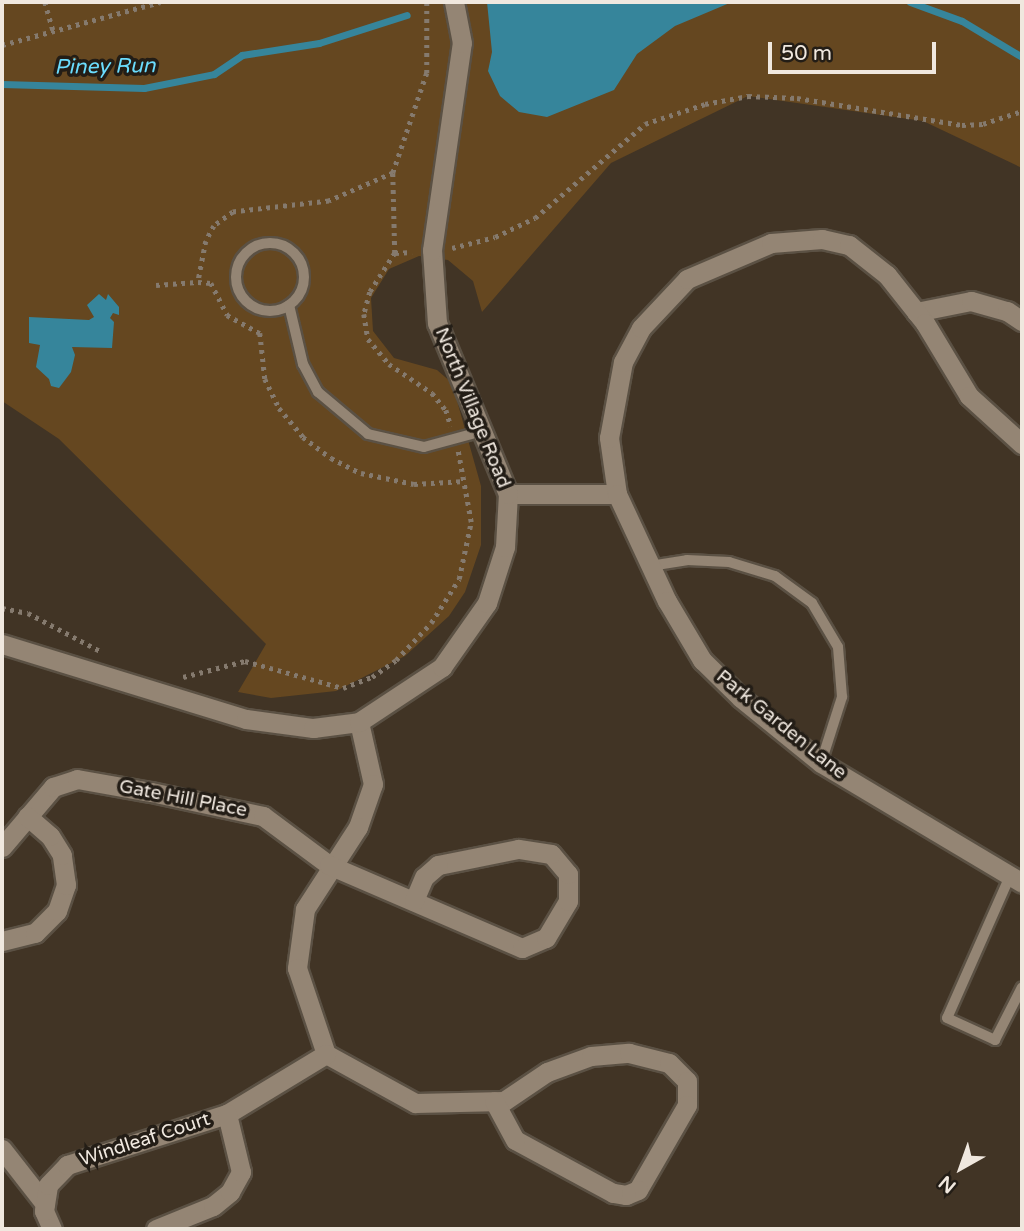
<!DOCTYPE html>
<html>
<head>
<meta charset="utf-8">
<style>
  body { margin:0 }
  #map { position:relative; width:1024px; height:1231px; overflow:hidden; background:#413425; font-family:"Varela Round",sans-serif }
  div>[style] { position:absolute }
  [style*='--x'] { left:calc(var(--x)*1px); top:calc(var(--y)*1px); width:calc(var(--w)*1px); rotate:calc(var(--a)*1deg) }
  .green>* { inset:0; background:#654720 }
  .water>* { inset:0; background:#36859b }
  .stream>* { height:7px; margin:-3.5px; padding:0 3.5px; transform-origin:3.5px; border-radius:3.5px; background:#36859b }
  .path>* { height:4.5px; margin-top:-2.25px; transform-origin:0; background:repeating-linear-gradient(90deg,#857a6e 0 3.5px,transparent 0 8.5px) }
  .roads { filter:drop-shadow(2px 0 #5b5144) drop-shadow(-2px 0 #5b5144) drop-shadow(0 2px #5b5144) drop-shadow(0 -2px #5b5144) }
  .service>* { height:10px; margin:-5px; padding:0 5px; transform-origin:5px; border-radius:5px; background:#948574 }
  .service>.ring { margin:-5px; padding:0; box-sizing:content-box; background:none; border:10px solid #948574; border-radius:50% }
  .minor>* { height:19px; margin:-9.5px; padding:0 9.5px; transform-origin:9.5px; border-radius:9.5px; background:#948574 }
  .tertiary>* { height:19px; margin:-9.5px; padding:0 9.5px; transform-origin:9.5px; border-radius:9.5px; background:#948574 }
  span { translate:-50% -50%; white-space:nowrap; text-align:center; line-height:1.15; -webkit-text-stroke:7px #231d16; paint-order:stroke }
  .street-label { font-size:19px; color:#f0e8df }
  .water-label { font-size:21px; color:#6bddfe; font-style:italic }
  .frame { position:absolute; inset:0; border:4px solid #f0e8df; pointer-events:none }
  .north { position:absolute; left:926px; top:1133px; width:70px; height:70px; -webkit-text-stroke:5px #231d16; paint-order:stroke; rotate:220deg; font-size:19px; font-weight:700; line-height:28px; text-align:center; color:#f0e8df }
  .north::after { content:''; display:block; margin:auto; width:24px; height:32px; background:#f0e8df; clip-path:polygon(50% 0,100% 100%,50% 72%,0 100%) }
  .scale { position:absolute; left:768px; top:42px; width:168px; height:32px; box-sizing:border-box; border:4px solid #f0e8df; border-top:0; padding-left:9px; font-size:21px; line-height:24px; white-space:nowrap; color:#f0e8df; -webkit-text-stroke:5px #231d16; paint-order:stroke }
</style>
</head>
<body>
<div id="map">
  <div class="green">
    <i style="clip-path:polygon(2px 2px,1022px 2px,1022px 168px,923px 121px,748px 96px,611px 163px,482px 312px,473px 281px,448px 260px,419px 256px,389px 269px,371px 298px,373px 331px,394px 358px,437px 370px,452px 383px,481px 486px,481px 545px,465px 592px,449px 616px,405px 656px,336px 691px,271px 698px,238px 692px,266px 644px,59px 439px,2px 401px)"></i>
  </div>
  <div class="water">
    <i style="clip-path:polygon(487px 2px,732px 2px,675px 26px,637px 54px,614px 90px,547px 117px,519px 112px,500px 96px,488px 71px,492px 52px)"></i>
    <i style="clip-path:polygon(99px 294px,106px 300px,108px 294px,119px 307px,119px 315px,113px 313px,110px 318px,114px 322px,112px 348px,72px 347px,75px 355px,71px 372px,59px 388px,51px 386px,49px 379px,36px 367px,40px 345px,29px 343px,29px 317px,89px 320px,94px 317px,87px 305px)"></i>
  </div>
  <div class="stream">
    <i style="--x:910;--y:2;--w:55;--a:20.1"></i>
    <i style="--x:962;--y:21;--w:70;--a:31"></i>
    <i style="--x:2;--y:84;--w:142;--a:1.6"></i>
    <i style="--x:144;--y:88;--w:71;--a:-11.3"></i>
    <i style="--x:214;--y:74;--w:34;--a:-34"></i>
    <i style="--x:242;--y:55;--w:78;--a:-8.9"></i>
    <i style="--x:319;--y:43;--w:92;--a:-17.7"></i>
  </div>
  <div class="path">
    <i style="--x:45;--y:2;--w:29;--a:74"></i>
    <i style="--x:427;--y:2;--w:71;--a:90"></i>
    <i style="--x:427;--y:73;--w:106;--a:108.8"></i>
    <i style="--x:393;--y:173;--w:80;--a:88.6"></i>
    <i style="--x:395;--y:253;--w:46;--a:122.7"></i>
    <i style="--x:370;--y:292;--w:23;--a:105"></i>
    <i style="--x:364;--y:314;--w:25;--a:81"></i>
    <i style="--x:368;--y:339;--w:33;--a:50"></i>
    <i style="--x:389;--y:364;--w:52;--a:34"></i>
    <i style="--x:432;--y:393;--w:22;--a:51"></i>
    <i style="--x:446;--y:410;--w:17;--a:73"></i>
    <i style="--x:2;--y:45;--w:164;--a:-15.2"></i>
    <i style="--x:393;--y:173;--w:70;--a:156.4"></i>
    <i style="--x:329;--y:201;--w:97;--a:173.5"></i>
    <i style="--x:233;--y:212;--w:24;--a:144"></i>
    <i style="--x:214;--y:226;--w:17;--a:118"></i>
    <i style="--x:206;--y:241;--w:42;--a:101"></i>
    <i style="--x:198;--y:282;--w:13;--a:4"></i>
    <i style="--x:211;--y:283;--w:36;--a:63"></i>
    <i style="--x:227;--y:315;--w:38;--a:29"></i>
    <i style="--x:260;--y:333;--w:46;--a:83.8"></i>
    <i style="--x:265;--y:379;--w:32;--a:64"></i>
    <i style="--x:279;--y:408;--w:38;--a:50"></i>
    <i style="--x:303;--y:437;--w:35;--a:37"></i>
    <i style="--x:331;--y:458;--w:34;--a:27"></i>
    <i style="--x:361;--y:473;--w:54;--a:11.7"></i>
    <i style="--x:414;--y:484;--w:51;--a:-3.4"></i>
    <i style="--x:452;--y:248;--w:44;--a:-14.3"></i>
    <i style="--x:495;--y:237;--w:44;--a:-25.4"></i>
    <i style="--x:535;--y:218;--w:145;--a:-40.5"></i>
    <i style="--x:645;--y:124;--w:63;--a:-18.4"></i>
    <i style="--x:705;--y:104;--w:44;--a:-10.5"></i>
    <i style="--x:748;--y:96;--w:49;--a:2.3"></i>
    <i style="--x:797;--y:98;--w:167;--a:9.3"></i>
    <i style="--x:962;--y:125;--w:21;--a:-3"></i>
    <i style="--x:983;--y:124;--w:41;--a:-18.4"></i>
    <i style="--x:395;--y:253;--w:17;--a:-3"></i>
    <i style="--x:156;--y:285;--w:41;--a:-4.2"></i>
    <i style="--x:2;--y:608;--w:26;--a:11"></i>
    <i style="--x:28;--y:613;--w:84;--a:27.8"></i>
    <i style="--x:183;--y:677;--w:64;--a:-14.5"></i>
    <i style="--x:245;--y:661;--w:102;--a:15.4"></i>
    <i style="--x:343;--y:688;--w:31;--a:-21"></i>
    <i style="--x:372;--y:677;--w:29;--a:-35"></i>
    <i style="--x:396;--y:660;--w:51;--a:-46.6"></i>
    <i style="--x:431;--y:623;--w:52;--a:-57.5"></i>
    <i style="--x:459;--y:579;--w:58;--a:-78.1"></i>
    <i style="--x:471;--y:522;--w:72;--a:-100.4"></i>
  </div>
  <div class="roads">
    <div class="service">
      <i class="ring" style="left:236px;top:243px;width:58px;height:58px"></i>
      <i style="--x:289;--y:305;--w:61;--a:76.7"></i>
      <i style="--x:303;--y:364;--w:32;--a:62"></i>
      <i style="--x:318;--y:392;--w:65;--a:40"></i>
      <i style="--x:368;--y:434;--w:57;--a:13.1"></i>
      <i style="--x:424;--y:447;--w:61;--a:-15.2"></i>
      <i style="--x:650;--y:566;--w:37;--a:-9"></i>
      <i style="--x:687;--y:560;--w:42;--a:2.7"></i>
      <i style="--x:729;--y:562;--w:48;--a:16.9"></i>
      <i style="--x:775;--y:576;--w:46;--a:36.1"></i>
      <i style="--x:812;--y:603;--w:51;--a:59.4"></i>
      <i style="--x:838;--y:647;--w:50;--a:85.4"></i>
      <i style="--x:842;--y:697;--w:69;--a:107.7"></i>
      <i style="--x:1010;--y:876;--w:155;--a:113.9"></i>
      <i style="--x:947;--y:1018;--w:53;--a:24.6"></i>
      <i style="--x:995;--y:1040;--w:59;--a:-63"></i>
    </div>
    <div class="minor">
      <i style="--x:916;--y:312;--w:56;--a:-11.3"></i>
      <i style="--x:971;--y:301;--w:37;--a:16"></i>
      <i style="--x:1007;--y:311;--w:18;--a:34"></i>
      <i style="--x:508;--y:494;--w:109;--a:0"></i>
      <i style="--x:617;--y:494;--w:57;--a:-98.1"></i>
      <i style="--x:609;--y:438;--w:77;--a:-79.6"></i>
      <i style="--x:623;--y:362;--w:38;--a:-62"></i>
      <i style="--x:641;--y:328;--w:67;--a:-46.8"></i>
      <i style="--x:687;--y:279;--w:91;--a:-23.2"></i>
      <i style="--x:771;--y:243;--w:51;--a:-4.5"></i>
      <i style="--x:822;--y:239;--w:28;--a:13"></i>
      <i style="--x:849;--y:245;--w:48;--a:38.3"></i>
      <i style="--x:887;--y:275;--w:61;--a:51.6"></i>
      <i style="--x:925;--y:323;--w:85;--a:58.9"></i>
      <i style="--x:969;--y:396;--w:72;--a:42.2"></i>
      <i style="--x:617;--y:494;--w:118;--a:65"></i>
      <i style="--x:667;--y:601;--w:69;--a:59.3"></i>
      <i style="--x:702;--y:660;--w:54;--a:44.3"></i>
      <i style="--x:741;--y:698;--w:103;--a:39.1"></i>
      <i style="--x:821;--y:763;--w:234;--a:30.8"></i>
      <i style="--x:359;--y:722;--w:64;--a:77.3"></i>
      <i style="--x:373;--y:784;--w:46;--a:109.2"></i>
      <i style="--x:358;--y:827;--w:98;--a:122.9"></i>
      <i style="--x:305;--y:909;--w:60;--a:97.7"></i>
      <i style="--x:297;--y:968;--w:91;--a:71.4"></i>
      <i style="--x:326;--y:1054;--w:102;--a:28.8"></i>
      <i style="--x:415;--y:1103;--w:89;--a:-1.3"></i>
      <i style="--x:504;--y:1101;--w:52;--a:-34"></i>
      <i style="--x:547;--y:1072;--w:47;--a:-20"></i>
      <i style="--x:591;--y:1056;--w:38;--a:-5"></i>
      <i style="--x:629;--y:1053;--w:41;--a:14"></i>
      <i style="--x:669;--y:1063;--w:25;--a:45"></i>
      <i style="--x:687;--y:1081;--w:24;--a:90"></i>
      <i style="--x:687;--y:1105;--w:98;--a:120"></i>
      <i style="--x:638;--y:1190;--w:13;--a:157"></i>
      <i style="--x:626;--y:1195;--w:13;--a:-171"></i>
      <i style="--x:613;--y:1193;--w:111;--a:-151.6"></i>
      <i style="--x:515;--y:1140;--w:44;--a:-118.3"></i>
      <i style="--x:2;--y:847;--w:79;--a:-49.6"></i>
      <i style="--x:53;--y:787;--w:25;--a:-18"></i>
      <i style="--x:77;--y:779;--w:75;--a:10"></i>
      <i style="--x:151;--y:792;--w:115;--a:12.1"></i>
      <i style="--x:263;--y:816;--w:82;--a:36.6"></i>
      <i style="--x:329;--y:865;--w:210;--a:23.3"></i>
      <i style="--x:522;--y:948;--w:26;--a:-23"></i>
      <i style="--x:546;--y:938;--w:43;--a:-59.3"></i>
      <i style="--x:568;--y:901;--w:27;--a:-90"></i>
      <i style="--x:568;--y:874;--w:26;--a:-130"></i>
      <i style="--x:551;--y:854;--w:33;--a:-171"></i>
      <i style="--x:518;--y:849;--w:82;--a:168.7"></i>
      <i style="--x:438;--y:865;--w:18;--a:139"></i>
      <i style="--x:424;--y:877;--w:26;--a:113"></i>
      <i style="--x:2;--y:941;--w:34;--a:-14"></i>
      <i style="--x:35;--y:933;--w:31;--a:-45"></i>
      <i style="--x:57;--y:911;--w:28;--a:-71"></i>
      <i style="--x:66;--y:885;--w:30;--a:-98"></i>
      <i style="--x:62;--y:855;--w:22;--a:-122"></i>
      <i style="--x:50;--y:836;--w:30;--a:-139"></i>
      <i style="--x:2;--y:1149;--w:70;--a:52"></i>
      <i style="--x:52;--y:1229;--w:20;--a:-114"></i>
      <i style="--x:44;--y:1211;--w:26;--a:-81"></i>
      <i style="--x:48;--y:1185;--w:28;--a:-46"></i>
      <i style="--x:67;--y:1165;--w:168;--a:-17.7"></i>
      <i style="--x:227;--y:1114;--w:116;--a:-31.2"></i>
      <i style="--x:156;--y:1229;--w:61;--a:-22"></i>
      <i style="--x:213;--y:1206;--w:22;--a:-39"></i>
      <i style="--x:230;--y:1192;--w:23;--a:-61"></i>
      <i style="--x:241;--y:1172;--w:60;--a:-103.6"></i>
    </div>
    <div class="tertiary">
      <i style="--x:2;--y:644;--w:255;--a:17.1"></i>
      <i style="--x:246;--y:719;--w:68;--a:7.7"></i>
      <i style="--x:313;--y:728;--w:46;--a:-7.4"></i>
      <i style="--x:359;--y:722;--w:100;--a:-33.5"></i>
      <i style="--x:442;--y:667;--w:78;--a:-54.9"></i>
      <i style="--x:487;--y:603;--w:59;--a:-72.2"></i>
      <i style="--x:505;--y:547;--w:53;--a:-86.8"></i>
      <i style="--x:508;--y:494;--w:185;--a:-112.5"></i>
      <i style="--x:437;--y:323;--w:73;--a:-93.9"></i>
      <i style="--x:432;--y:250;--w:209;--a:-81.8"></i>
      <i style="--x:462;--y:43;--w:42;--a:-101"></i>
    </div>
  </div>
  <div class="street-label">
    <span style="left:472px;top:408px;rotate:68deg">North Village Road</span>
    <span style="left:781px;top:725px;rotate:39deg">Park Garden Lane</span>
    <span style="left:183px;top:799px;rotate:11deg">Gate Hill Place</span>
    <span style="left:145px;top:1140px;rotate:-18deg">Windleaf Court</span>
  </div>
  <div class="water-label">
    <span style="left:105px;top:67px;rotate:-1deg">Piney Run</span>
  </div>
  <div class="frame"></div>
  <div class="north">N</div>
  <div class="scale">50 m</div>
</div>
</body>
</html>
